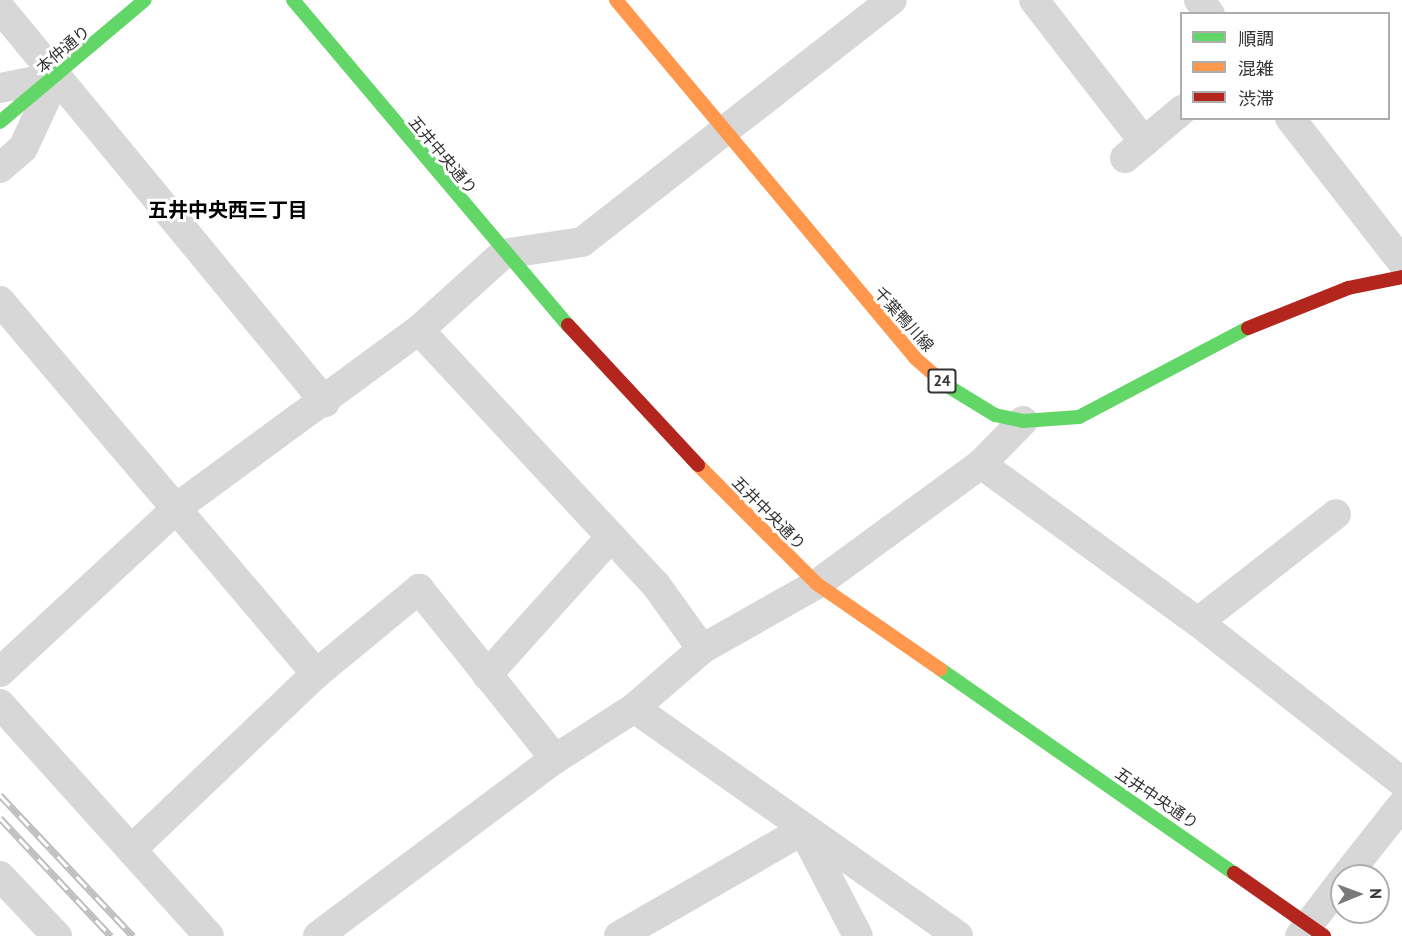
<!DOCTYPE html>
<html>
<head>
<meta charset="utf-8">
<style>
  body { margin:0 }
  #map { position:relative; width:1402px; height:936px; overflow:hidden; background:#fff; font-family:"PT Sans","Noto Sans JP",sans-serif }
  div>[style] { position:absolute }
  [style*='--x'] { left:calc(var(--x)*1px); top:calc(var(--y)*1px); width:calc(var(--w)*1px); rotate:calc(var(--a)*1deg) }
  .street>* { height:30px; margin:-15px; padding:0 15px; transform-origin:15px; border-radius:15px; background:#d7d7d7 }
  .fast>* { height:14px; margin:-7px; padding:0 7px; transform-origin:7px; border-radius:7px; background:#63d668 }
  .slow>* { height:14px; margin:-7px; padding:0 7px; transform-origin:7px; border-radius:7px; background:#ff974d }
  .jam>* { height:14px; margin:-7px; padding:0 7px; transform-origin:7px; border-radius:7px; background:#b3261e }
  .rail>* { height:7px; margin-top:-3.5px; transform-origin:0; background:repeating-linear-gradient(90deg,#fff 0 14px,#bebebe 0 28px); box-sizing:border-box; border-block:2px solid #bebebe }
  span { translate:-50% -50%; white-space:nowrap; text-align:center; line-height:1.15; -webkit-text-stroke:6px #fff; paint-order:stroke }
  .shield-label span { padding:2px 4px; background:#fff; border:2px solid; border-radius:4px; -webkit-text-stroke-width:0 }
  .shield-label { font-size:15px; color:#333; font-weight:700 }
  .street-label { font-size:16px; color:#333 }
  .quarter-label { font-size:20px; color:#000; font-weight:700 }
  .legend { position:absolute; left:1180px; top:12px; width:210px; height:108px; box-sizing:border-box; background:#fff; border:2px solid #adadad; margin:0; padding:8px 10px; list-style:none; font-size:18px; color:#333 }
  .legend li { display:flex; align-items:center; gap:12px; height:30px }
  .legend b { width:30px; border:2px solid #adadad }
  .north { position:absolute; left:1330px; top:864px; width:60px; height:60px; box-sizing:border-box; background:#fff; border:2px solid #adadad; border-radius:50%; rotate:89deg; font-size:16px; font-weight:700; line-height:24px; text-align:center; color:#333 }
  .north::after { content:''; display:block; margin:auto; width:21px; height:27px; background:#7a7a7a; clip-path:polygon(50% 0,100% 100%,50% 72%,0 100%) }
</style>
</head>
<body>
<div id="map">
  <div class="street">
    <i style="--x:1034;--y:0;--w:180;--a:52.2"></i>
    <i style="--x:1199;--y:0;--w:18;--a:52"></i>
    <i style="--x:0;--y:8;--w:511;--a:50.48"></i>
    <i style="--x:0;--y:88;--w:57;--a:-11.1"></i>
    <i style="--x:1290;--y:118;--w:182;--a:52.1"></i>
    <i style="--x:1125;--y:158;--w:75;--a:-40.1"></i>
    <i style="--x:0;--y:168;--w:30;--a:-41"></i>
    <i style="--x:23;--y:148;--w:78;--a:-65.1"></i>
    <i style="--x:0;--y:301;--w:489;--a:49.7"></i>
    <i style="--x:419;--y:330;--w:348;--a:47.1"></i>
    <i style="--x:656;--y:585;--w:79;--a:54.3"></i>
    <i style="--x:981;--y:464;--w:268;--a:36.1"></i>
    <i style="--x:1198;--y:622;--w:259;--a:38.1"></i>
    <i style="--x:1198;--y:622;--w:175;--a:-38"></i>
    <i style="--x:0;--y:672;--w:244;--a:-42.8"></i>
    <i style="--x:179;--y:506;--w:298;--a:-36.3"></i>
    <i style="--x:419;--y:330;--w:113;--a:-42.1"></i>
    <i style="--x:503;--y:254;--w:80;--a:-8.6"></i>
    <i style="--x:582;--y:242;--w:393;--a:-38"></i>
    <i style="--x:487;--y:675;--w:186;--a:-48.1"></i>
    <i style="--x:0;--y:704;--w:312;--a:48"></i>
    <i style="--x:634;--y:708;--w:396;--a:35.1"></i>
    <i style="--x:131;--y:850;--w:255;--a:-43.6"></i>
    <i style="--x:316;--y:674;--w:134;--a:-39.5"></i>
    <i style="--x:419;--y:589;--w:218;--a:51.3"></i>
    <i style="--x:0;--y:876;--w:83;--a:46.5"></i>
    <i style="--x:1346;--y:876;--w:90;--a:-51.7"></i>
    <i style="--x:318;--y:936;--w:296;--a:-36.8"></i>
    <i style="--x:555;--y:759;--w:94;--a:-32.8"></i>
    <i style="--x:634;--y:708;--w:90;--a:-40.9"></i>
    <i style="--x:702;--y:649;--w:132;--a:-29.5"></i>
    <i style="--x:817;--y:584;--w:203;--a:-36.2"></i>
    <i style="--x:981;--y:464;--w:60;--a:-45.7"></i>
    <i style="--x:619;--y:936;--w:212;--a:-29.9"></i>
    <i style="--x:803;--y:830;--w:119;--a:62.6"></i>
    <i style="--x:1300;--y:936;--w:69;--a:-52.6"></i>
  </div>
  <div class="fast">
    <i style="--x:293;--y:0;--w:426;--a:49.8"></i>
    <i style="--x:0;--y:122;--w:189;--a:-40.1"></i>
    <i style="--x:946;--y:385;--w:57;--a:31.5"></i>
    <i style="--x:995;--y:415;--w:29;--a:12"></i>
    <i style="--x:1023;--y:421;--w:56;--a:-4.1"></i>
    <i style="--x:1079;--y:417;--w:191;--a:-27.8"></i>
    <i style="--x:940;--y:669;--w:358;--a:34.8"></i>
  </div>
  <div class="slow">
    <i style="--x:616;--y:0;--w:466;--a:50.1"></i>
    <i style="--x:915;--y:358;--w:41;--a:41.1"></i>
    <i style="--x:698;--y:465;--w:168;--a:45"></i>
    <i style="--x:817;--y:584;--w:150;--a:34.6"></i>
  </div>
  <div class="jam">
    <i style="--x:568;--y:325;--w:191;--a:47.1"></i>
    <i style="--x:1248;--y:328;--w:108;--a:-21.8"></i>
    <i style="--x:1348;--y:288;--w:55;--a:-11.5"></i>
    <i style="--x:1234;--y:873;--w:110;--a:35"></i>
  </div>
  <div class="rail">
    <i style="--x:0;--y:795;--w:194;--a:46.7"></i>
    <i style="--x:0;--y:818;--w:162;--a:46.8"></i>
  </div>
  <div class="shield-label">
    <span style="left:942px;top:381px">24</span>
  </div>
  <div class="street-label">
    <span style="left:63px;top:49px;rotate:-40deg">本仲通り</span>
    <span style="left:443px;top:155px;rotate:50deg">五井中央通り</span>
    <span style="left:904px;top:319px;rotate:48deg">千葉鴨川線</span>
    <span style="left:769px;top:513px;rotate:45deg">五井中央通り</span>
    <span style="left:1157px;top:798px;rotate:34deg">五井中央通り</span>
  </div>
  <div class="quarter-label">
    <span style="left:228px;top:210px">五井中央西三丁目</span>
  </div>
  <ul class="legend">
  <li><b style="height:8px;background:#63d668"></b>順調</li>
  <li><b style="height:8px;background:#ff974d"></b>混雑</li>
  <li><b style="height:8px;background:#b3261e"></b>渋滞</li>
  </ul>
  <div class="north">N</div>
</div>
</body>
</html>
